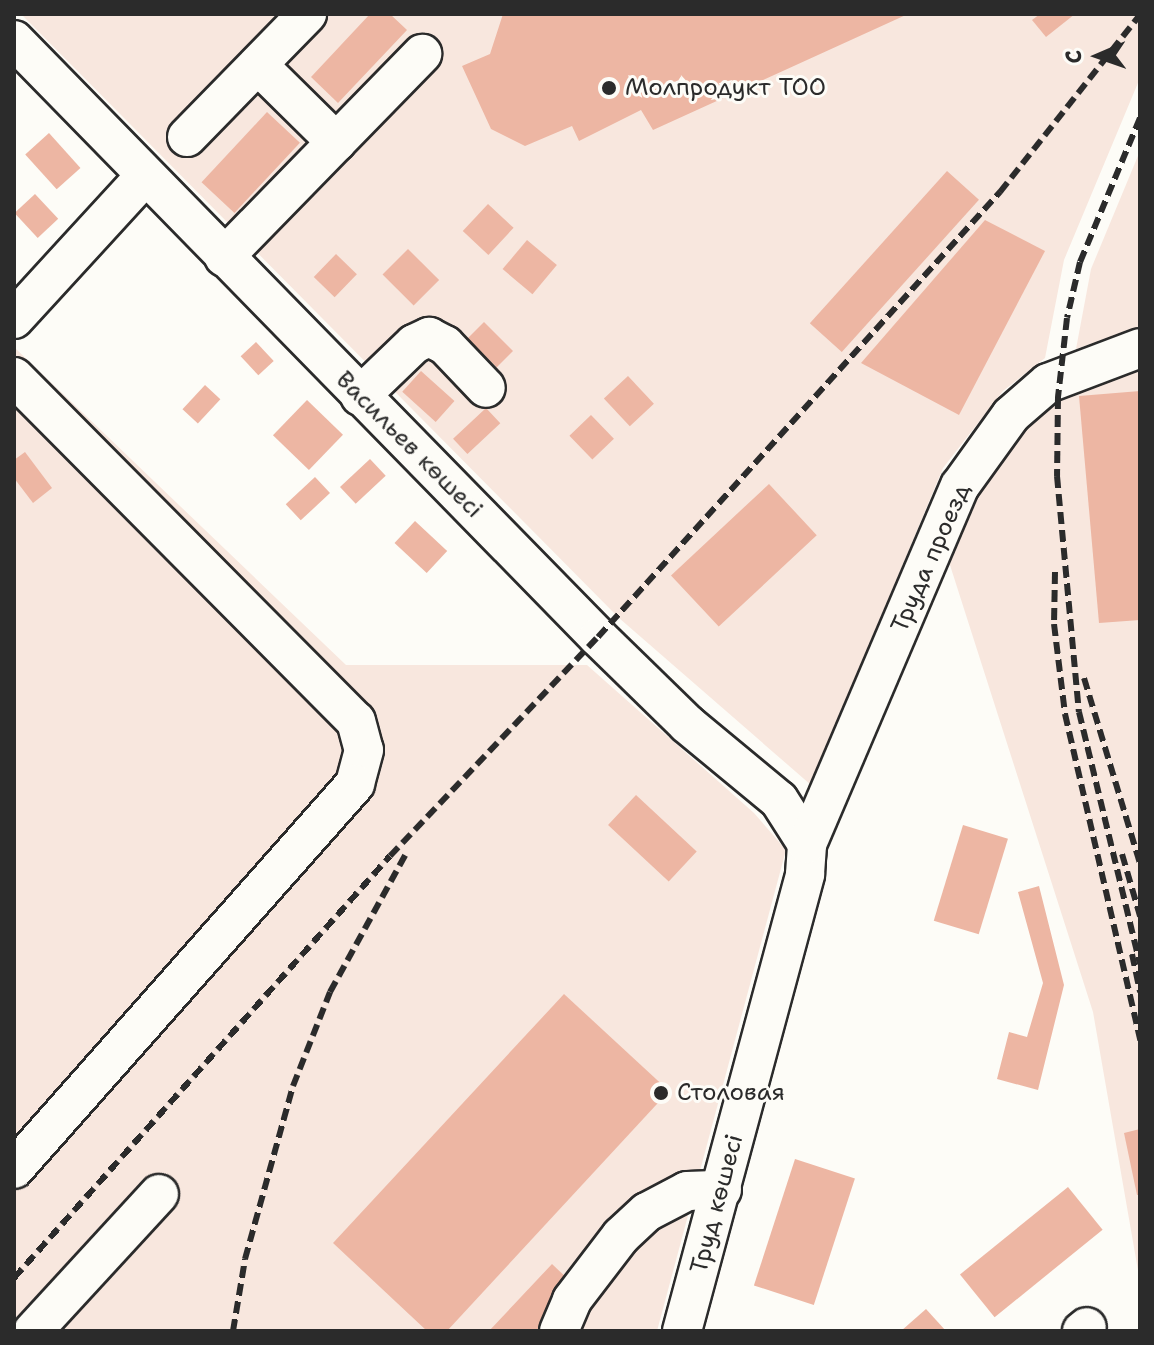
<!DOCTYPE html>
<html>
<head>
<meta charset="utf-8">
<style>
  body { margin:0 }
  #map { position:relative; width:1154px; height:1345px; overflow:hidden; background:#fdfcf7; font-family:"Shantell Sans",sans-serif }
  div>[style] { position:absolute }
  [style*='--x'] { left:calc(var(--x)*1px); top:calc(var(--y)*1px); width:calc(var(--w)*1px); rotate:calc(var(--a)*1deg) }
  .built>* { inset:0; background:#f8e7de }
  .building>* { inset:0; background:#edb6a3; transform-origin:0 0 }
  .roads { filter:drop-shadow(2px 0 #2b2b2b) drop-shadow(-2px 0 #2b2b2b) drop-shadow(0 2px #2b2b2b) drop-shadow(0 -2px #2b2b2b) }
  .minor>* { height:38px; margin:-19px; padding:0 19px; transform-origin:19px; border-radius:19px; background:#fdfcf7 }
  .rail>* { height:6px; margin-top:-3px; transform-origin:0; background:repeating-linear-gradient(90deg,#2b2b2b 0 12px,transparent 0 18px) }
  .dots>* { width:22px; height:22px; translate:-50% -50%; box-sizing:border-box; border:4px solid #fdfcf7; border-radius:50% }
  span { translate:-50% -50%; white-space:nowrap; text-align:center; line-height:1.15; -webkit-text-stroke:6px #fdfcf7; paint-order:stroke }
  .poi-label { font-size:24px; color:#2b2b2b }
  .left { translate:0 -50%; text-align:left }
  .street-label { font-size:24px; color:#2b2b2b }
  .frame { position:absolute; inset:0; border:16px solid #2b2b2b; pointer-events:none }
  .north { position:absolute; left:1058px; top:16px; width:80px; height:80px; -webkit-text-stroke:6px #fdfcf7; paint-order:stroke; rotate:268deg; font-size:22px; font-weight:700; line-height:32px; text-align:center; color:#2b2b2b }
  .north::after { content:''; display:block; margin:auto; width:28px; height:36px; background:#2b2b2b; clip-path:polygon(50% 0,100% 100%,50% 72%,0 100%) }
</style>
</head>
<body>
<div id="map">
  <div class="built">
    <i style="clip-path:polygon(21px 14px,1140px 14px,1140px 78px,1064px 260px,1045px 358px,1003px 391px,943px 468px,811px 785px,619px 618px)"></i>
    <i style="clip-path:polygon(1140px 151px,1140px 327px,1076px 349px,1091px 269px)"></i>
    <i style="clip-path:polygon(14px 347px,346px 665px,587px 665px,754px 813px,786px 850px,657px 1331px,14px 1331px)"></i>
    <i style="clip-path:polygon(1140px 366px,1140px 1282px,1093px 1012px,949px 562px,974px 497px,997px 458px,1050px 400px)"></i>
  </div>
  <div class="building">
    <i style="clip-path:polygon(370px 14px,390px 14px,407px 30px,338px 103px,311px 77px)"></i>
    <i style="clip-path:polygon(503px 14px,908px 14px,653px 130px,641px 110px,579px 141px,572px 126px,525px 146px,491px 129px,462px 66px,490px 54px)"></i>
    <i style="clip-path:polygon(1040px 14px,1075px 14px,1046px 37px,1032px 20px)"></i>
    <i style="left:267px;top:112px;width:45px;height:96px;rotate:43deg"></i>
    <i style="left:49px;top:133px;width:47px;height:32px;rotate:48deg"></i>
    <i style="left:947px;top:171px;width:43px;height:205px;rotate:42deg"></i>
    <i style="left:35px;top:194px;width:34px;height:28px;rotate:47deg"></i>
    <i style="left:488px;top:204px;width:35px;height:37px;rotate:43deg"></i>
    <i style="clip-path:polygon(985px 220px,1045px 251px,959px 415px,861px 363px)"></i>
    <i style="left:527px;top:240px;width:39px;height:38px;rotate:40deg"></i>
    <i style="left:408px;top:249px;width:44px;height:36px;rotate:45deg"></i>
    <i style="left:336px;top:254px;width:29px;height:32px;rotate:44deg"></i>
    <i style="left:484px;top:322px;width:41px;height:23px;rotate:45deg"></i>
    <i style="left:256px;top:342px;width:26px;height:21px;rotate:47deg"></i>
    <i style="left:421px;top:371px;width:45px;height:28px;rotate:42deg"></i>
    <i style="left:628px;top:376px;width:38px;height:33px;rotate:47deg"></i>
    <i style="left:205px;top:385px;width:21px;height:33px;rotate:43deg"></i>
    <i style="clip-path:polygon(1140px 391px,1140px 620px,1099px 623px,1079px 396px)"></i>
    <i style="left:307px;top:400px;width:50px;height:49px;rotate:44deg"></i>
    <i style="left:486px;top:408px;width:21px;height:45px;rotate:47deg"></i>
    <i style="left:591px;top:415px;width:33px;height:30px;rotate:46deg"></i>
    <i style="clip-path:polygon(25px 452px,52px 488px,33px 503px,14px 478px,14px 460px)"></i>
    <i style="left:370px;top:459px;width:23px;height:41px;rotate:47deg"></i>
    <i style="left:315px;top:477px;width:22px;height:40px;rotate:47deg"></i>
    <i style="left:769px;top:484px;width:70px;height:134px;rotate:47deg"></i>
    <i style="left:415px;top:521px;width:44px;height:30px;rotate:43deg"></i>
    <i style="left:636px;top:795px;width:83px;height:41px;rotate:43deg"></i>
    <i style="left:963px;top:825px;width:47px;height:100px;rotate:17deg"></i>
    <i style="clip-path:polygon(1039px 886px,1064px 985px,1038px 1090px,997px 1079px,1009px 1032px,1027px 1037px,1043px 983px,1018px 892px)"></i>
    <i style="clip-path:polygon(564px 994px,669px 1091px,447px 1331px,427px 1331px,333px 1243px)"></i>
    <i style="clip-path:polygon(1140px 1129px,1140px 1195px,1137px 1195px,1124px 1133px)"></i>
    <i style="left:795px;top:1159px;width:63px;height:133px;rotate:18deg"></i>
    <i style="left:1068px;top:1187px;width:55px;height:139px;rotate:51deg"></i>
    <i style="clip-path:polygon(552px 1264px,591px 1301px,563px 1331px,489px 1331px)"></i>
    <i style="clip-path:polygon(926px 1309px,946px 1331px,901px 1331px)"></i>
  </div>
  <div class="roads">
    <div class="minor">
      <i style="--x:14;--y:40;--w:835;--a:45.63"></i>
      <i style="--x:598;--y:637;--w:124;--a:44.3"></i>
      <i style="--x:687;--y:724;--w:119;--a:39.6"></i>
      <i style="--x:779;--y:800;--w:52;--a:57.5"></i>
      <i style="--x:258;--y:65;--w:110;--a:44.6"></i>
      <i style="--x:187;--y:137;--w:172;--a:-45.7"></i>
      <i style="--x:224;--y:257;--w:284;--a:-45.7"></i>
      <i style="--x:14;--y:319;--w:194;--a:-47.5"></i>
      <i style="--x:14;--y:377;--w:485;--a:45.2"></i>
      <i style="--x:356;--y:721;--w:30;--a:75"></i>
      <i style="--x:364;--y:750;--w:35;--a:105"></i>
      <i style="--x:355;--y:784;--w:514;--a:131.53"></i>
      <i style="--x:360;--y:396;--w:75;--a:-43.9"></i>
      <i style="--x:414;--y:344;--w:17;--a:-25"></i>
      <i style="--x:429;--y:337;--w:18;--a:27"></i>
      <i style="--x:445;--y:345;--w:59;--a:46.4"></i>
      <i style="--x:33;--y:1331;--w:186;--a:-47.4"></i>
      <i style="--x:559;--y:1331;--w:34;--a:-67"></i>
      <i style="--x:572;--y:1300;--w:81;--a:-52.6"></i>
      <i style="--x:621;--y:1236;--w:35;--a:-43"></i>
      <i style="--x:647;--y:1212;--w:45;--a:-27.7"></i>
      <i style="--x:687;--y:1191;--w:35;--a:-2"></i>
      <i style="--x:682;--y:1331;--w:473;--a:-74.9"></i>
      <i style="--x:805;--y:874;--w:30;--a:-86"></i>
      <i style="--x:807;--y:844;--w:389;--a:-66.9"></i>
      <i style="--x:960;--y:486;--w:87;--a:-54.3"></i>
      <i style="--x:1011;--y:415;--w:49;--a:-40.9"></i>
      <i style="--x:1048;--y:383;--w:98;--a:-20.8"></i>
      <i style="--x:1082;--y:1331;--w:6;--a:-39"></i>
    </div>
  </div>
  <div class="rail">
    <i style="--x:1140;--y:118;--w:156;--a:112.6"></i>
    <i style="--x:1080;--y:262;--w:57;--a:103.1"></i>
    <i style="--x:1067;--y:318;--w:80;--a:96.5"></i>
    <i style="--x:1058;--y:397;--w:79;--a:90.7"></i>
    <i style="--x:1057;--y:476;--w:237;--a:84.7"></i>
    <i style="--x:1079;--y:712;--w:259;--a:76.4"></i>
    <i style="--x:1055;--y:572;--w:52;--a:91.1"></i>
    <i style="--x:1054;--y:624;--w:91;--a:83"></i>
    <i style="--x:1065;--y:714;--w:335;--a:77"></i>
    <i style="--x:1084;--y:678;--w:194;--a:73.2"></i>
    <i style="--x:1122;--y:854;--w:65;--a:73.8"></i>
    <i style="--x:1132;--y:954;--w:39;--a:78"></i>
    <i style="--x:14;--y:1278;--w:565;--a:-48.3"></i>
    <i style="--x:390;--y:856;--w:302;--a:-46.5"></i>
    <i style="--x:598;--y:637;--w:600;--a:-47.91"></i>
    <i style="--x:1000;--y:192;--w:226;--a:-51.7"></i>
    <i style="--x:233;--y:1331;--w:73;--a:-80.5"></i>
    <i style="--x:245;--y:1259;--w:180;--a:-74.5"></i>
    <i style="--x:293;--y:1086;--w:101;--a:-68.5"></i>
    <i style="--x:330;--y:992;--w:162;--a:-61.2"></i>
  </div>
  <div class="dots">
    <i style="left:609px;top:88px;background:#2b2b2b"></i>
    <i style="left:661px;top:1093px;background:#2b2b2b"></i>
  </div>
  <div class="poi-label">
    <span class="left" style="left:625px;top:88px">Молпродукт ТОО</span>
    <span class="left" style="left:677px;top:1093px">Столовая</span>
  </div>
  <div class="street-label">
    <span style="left:409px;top:445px;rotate:45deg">Васильев көшесі</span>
    <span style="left:931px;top:558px;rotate:-66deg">Труда проезд</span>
    <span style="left:717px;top:1204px;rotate:-75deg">Труд көшесі</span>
  </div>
  <div class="frame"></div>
  <div class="north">С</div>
</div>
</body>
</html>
